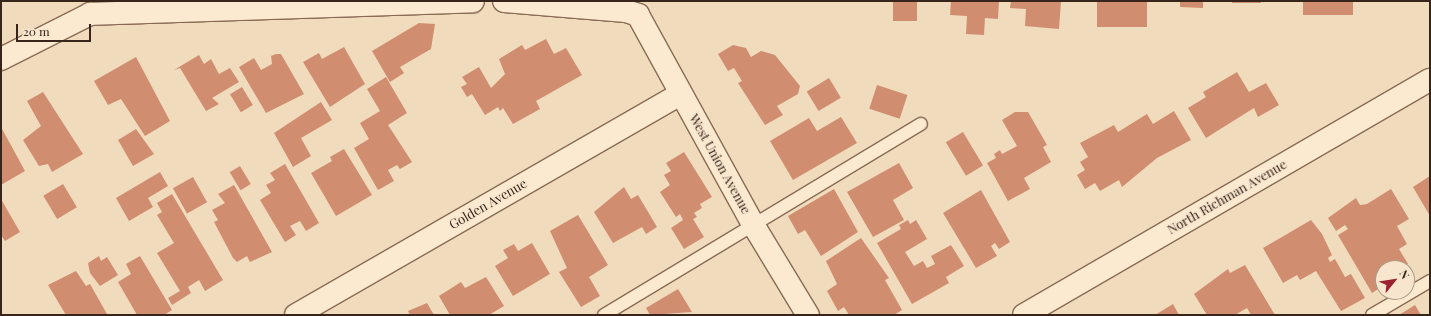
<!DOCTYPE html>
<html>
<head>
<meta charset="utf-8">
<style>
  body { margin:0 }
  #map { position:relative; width:1431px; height:316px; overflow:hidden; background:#f0dbbd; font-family:"Playfair Display",serif }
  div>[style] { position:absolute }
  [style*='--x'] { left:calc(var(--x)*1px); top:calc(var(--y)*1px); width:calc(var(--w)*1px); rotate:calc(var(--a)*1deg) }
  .building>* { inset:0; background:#d18d70; transform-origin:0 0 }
  .roads { filter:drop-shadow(1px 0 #896b55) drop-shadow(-1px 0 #896b55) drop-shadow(0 1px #896b55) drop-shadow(0 -1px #896b55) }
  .lane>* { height:12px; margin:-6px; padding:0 6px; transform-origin:6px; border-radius:6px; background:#fbe9d0 }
  .street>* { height:22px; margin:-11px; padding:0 11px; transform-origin:11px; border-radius:11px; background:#fbe9d0 }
  .secondary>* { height:22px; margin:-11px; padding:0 11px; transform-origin:11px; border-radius:11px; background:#fbe9d0 }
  span { translate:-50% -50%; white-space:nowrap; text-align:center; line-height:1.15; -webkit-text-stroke:3px #f7e6cd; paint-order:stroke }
  .street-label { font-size:13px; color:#37251b }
  .frame { position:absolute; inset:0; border:2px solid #37251b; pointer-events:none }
  .north { position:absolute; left:1375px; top:260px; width:40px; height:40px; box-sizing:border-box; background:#f7e6cd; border:1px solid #aa9986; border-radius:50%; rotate:60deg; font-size:11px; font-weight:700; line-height:16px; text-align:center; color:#37251b }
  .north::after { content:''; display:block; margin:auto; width:14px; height:18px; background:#9c2131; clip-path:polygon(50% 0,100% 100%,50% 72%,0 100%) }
  .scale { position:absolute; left:16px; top:24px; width:75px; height:18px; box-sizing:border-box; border:2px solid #37251b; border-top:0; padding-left:5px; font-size:12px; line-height:14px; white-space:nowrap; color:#37251b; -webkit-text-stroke:3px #f7e6cd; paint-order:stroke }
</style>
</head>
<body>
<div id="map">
  <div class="building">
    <i style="left:893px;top:1px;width:24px;height:20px"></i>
    <i style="clip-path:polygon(951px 1px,999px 1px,998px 19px,985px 18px,984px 35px,966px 34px,967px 16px,950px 15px)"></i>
    <i style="clip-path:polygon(1011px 1px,1061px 1px,1059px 29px,1025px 26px,1026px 9px,1010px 8px)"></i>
    <i style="left:1097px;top:1px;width:50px;height:26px"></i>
    <i style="clip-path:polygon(1180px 1px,1203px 1px,1203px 8px,1180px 7px)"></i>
    <i style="left:1232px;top:1px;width:29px;height:2px"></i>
    <i style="left:1303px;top:1px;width:50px;height:14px"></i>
    <i style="clip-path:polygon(419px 23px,435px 24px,431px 49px,400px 67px,404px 73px,390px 82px,372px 51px)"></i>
    <i style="clip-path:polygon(546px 39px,554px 54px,566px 48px,582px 75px,536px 101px,540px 109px,513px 124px,503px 108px,500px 111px,498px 107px,485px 115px,472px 94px,467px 97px,461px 87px,467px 84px,462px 77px,479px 67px,491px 88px,505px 74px,499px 59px,522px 45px,525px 50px)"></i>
    <i style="clip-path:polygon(733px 45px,746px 48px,751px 57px,761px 51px,775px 55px,800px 86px,798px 94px,777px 106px,783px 115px,765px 125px,738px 83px,742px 81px,734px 68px,728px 71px,718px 54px)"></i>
    <i style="clip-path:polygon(344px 47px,365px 84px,330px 107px,303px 62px,319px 53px,322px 59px)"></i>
    <i style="clip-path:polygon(276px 54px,281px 54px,304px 94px,266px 113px,239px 67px,254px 58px,261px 70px,272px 64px,271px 56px)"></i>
    <i style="clip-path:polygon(199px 55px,204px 64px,211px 59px,219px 74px,230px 68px,239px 82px,212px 98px,219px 104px,206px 111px,180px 68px,174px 70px)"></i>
    <i style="clip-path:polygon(136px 57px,170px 121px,145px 136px,121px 99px,108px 105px,94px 81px)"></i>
    <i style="clip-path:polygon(1237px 72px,1249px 92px,1266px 83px,1279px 105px,1258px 117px,1254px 108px,1206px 138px,1188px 108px,1206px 97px,1203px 92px)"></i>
    <i style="clip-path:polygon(386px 77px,407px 113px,388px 125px,412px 162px,400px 169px,397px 165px,388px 170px,394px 181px,378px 190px,354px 148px,369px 139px,360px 123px,380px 111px,367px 89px)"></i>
    <i style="left:829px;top:78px;width:23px;height:26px;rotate:59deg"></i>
    <i style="left:877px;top:85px;width:32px;height:25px;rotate:18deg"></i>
    <i style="left:242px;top:87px;width:21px;height:14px;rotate:59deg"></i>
    <i style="clip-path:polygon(43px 92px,83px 154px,52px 172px,48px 164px,39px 166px,23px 140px,41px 126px,27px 101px)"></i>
    <i style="clip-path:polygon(321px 102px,332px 120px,301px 138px,311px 156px,293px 167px,274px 133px)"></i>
    <i style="clip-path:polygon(1174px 111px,1191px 140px,1157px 158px,1122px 187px,1119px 180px,1100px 191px,1095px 183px,1085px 189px,1077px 175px,1085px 170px,1080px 162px,1088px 157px,1080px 143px,1114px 125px,1118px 132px,1147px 114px,1153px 124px)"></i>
    <i style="clip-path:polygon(1015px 112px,1028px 112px,1047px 145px,1043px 147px,1051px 162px,1024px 178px,1030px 189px,1008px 201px,987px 163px,996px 158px,994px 154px,1000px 150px,1002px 154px,1017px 146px,1002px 120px)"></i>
    <i style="clip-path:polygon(841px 117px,857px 143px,793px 180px,770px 141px,809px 118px,817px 131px)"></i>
    <i style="clip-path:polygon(1px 127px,25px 171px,1px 185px)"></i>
    <i style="clip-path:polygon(136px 129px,154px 154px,133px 166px,118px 140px)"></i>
    <i style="left:963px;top:132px;width:39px;height:20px;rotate:59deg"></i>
    <i style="clip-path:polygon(344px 149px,372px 195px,336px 216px,311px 173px,332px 161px,330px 157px)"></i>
    <i style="clip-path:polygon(684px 152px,712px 197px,700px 204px,702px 208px,694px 213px,697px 217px,693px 219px,704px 237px,684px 249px,671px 228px,683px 220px,680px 214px,676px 217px,660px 192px,670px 185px,664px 175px,671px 171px,666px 163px)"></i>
    <i style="clip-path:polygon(899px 163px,913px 188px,893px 200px,904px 220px,873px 237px,847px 192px)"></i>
    <i style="clip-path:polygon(285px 164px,319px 223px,306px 231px,300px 221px,290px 226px,296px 235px,285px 242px,260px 200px,271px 193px,266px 185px,275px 180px,270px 173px)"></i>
    <i style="left:240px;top:166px;width:21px;height:12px;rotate:59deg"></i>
    <i style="clip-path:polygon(160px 172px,168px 186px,148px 198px,153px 207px,129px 221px,116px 198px)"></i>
    <i style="clip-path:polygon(1430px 176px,1430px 216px,1413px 187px)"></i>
    <i style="left:193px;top:177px;width:29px;height:23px;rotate:61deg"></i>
    <i style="left:63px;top:184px;width:27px;height:23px;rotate:59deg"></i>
    <i style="clip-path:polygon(234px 185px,272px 252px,250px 262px,247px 256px,237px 262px,233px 258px,214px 222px,218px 220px,212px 210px,225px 203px,218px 194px)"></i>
    <i style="clip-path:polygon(624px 187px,631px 199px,638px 195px,657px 227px,646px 234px,642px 227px,613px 243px,594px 212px)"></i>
    <i style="clip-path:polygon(834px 189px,858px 232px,821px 256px,805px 230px,798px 234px,788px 216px)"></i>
    <i style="clip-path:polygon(1391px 189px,1409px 219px,1397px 226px,1407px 244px,1399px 249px,1408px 264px,1401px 268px,1383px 268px,1383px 286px,1372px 293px,1338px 235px,1348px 229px,1345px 225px,1336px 231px,1328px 218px,1356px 198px,1360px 205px,1367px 204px)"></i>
    <i style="clip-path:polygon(981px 190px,1010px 242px,999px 249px,995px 243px,991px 246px,997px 256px,976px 268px,943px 213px)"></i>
    <i style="clip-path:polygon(172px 194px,223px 280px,205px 291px,199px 280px,188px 287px,191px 293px,172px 305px,168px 298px,180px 291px,157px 253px,174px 243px,157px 215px,162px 212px,157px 203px)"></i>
    <i style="clip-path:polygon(1px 199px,20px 232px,5px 241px,1px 235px)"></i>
    <i style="clip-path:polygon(578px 215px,608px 265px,589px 277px,600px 296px,581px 307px,559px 272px,567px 268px,550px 231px)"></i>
    <i style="clip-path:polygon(908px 220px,910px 224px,916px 220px,927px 239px,905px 252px,914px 266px,923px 261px,927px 268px,935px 264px,931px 256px,951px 245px,964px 266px,946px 277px,949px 283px,912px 304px,877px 243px,901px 229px,899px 225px)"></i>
    <i style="clip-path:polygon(1311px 220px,1322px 234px,1332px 255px,1328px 258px,1330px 262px,1335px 259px,1345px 277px,1351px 274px,1365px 298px,1341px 311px,1316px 271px,1300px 280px,1297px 275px,1283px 283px,1263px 248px)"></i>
    <i style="clip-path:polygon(861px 238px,889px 278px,885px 280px,902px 310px,894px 315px,849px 315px,844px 307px,838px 311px,827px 291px,837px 284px,826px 261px)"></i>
    <i style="clip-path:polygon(532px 243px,550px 274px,513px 296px,495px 266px,508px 258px,503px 250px,514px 244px,518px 251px)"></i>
    <i style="clip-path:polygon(99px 256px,101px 261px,107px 257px,118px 275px,100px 286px,90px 273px,88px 263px)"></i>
    <i style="clip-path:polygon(140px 256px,172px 310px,164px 315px,137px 315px,118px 282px,131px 274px,126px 264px)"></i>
    <i style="clip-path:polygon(1245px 265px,1275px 315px,1251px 315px,1247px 308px,1235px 315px,1207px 315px,1194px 294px,1228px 269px,1230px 273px)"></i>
    <i style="clip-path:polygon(76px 271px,86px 286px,90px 284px,107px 314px,66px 315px,48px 285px)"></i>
    <i style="clip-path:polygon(486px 277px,504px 306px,489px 315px,450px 315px,439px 296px,461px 282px,465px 288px)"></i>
    <i style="clip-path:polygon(678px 289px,692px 312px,650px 315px,646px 308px)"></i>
    <i style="clip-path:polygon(427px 303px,434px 315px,410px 315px,408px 311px)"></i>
    <i style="clip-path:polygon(1173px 304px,1179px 315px,1155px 315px)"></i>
    <i style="clip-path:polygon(1415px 305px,1421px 315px,1399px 315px)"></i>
  </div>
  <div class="roads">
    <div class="lane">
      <i style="--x:604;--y:315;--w:370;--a:-31.1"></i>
      <i style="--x:1372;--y:315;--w:67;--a:-30.4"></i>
    </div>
    <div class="street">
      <i style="--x:504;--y:1;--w:122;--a:4.7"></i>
      <i style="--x:626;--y:11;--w:13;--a:18"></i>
      <i style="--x:638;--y:15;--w:241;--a:61.2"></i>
      <i style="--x:754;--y:226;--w:104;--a:58.8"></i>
      <i style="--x:1;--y:59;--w:100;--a:-26.8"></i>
      <i style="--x:90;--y:14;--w:383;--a:-1.9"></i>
      <i style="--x:296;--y:315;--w:444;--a:-29.9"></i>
    </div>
    <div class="secondary">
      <i style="--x:1024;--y:315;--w:469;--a:-30.1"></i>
    </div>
  </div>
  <div class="street-label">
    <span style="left:720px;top:164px;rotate:61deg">West Union Avenue</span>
    <span style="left:1227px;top:197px;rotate:-30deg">North Richman Avenue</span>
    <span style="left:488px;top:204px;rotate:-30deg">Golden Avenue</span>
  </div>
  <div class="frame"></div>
  <div class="north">N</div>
  <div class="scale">20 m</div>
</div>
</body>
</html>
